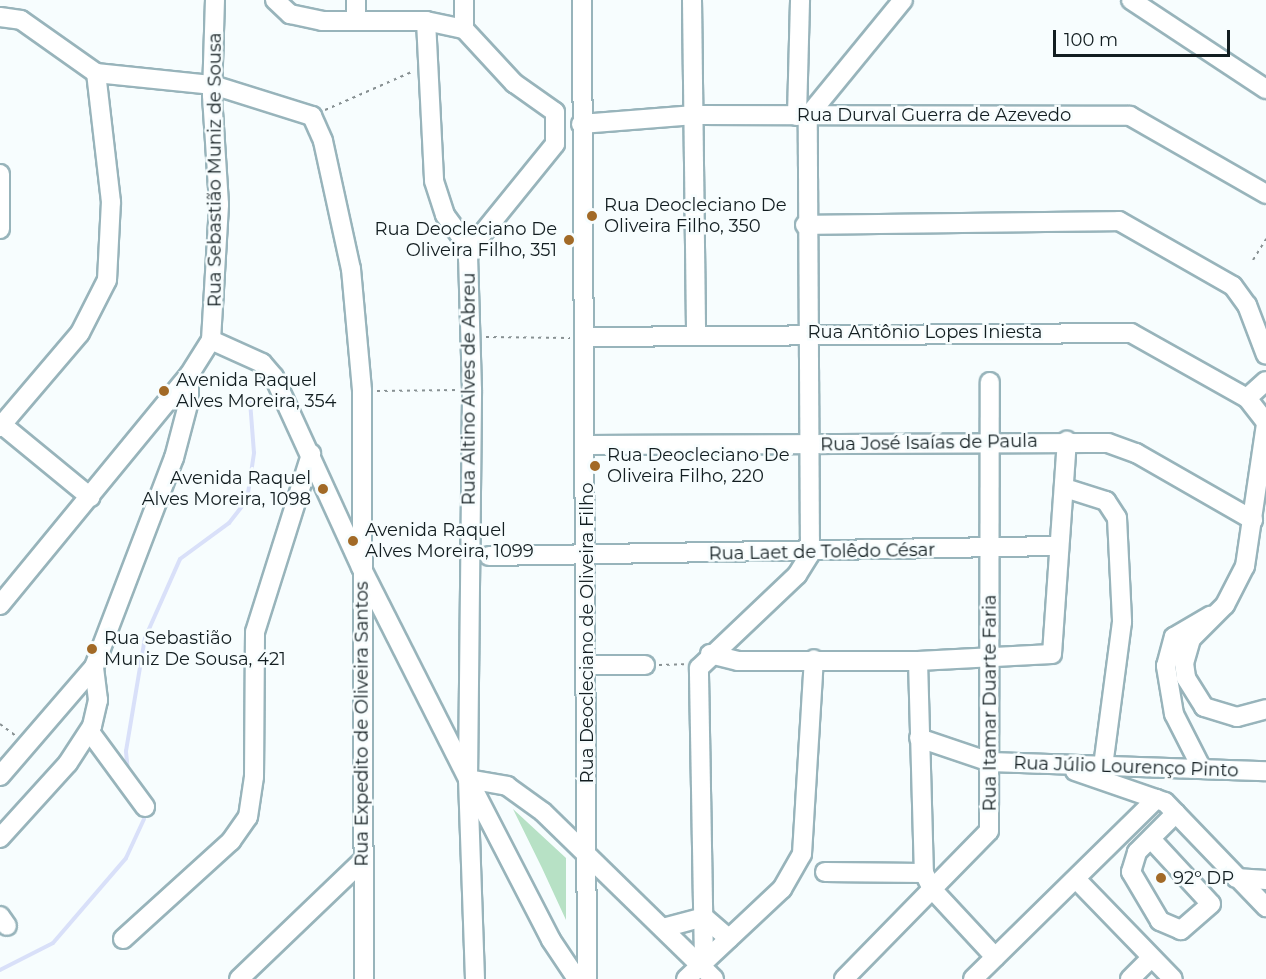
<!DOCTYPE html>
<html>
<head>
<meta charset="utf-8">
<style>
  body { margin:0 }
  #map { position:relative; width:1266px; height:979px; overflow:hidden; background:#f7fdfe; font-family:Montserrat,sans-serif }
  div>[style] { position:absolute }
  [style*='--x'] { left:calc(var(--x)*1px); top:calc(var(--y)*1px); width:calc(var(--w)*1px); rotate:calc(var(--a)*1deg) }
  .green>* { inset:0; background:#b7e1c5 }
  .stream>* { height:4px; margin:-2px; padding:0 2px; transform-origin:2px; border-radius:2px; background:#d9e0f9 }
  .path>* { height:2px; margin-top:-1px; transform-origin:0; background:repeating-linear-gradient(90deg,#889193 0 3px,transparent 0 7.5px) }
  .roads { filter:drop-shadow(2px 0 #98b4bb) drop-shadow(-2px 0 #98b4bb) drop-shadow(0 2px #98b4bb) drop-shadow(0 -2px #98b4bb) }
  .minor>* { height:18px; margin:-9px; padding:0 9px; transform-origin:9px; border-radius:9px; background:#fff }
  .dots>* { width:16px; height:16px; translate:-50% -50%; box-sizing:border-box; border:3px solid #f7fdfe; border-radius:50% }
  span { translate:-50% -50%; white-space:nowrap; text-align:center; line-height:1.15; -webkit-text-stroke:5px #f7fdfe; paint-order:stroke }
  .street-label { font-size:18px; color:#131e21 }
  .poi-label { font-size:18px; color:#131e21 }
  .left { translate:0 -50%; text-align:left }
  .right { translate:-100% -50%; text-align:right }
  .scale { position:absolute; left:1053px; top:30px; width:177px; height:27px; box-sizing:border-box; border:3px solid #131e21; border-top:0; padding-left:8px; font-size:18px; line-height:21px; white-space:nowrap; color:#131e21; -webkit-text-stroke:4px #f7fdfe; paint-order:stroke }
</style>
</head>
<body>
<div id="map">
  <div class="green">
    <i style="clip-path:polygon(513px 809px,566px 858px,566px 920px,542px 868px)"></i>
  </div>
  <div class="stream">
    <i style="--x:128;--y:771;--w:20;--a:-96"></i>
    <i style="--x:126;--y:751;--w:115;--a:-80.5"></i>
    <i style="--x:145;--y:638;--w:86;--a:-66.1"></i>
    <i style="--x:180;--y:559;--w:61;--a:-36.3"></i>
    <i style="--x:229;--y:523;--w:29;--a:-52"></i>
    <i style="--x:247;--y:500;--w:48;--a:-81.5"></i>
    <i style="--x:254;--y:453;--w:52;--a:-94.4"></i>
    <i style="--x:0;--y:970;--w:59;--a:-27"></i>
    <i style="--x:53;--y:943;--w:112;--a:-49.3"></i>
    <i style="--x:126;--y:858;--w:43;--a:-65.2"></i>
  </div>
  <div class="path">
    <i style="--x:325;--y:110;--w:97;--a:-23.7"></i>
    <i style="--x:1253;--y:260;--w:25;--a:-58"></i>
    <i style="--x:486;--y:337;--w:84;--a:0.7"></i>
    <i style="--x:377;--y:391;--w:81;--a:-0.7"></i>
    <i style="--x:659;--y:665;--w:25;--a:-2"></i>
    <i style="--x:0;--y:724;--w:21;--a:37"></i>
  </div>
  <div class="roads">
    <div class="minor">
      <i style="--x:275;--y:0;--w:21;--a:43"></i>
      <i style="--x:290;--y:14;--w:33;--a:12"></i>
      <i style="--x:322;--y:21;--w:104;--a:0"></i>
      <i style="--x:426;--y:21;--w:39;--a:12"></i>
      <i style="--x:464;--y:29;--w:74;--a:47.2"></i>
      <i style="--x:514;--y:83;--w:50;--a:35.3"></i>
      <i style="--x:582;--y:0;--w:979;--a:89.71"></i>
      <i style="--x:692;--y:0;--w:333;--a:89.3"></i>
      <i style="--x:1131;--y:0;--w:162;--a:33.4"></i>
      <i style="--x:0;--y:17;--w:21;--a:8"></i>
      <i style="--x:21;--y:20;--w:92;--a:35.2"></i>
      <i style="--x:356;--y:19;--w:19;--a:-90"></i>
      <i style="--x:426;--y:21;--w:160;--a:87.1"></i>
      <i style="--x:434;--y:181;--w:36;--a:72"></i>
      <i style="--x:445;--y:215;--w:42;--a:53.7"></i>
      <i style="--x:464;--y:29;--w:29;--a:-90"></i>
      <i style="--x:797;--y:116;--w:116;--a:-88.5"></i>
      <i style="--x:581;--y:124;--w:114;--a:-4.5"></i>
      <i style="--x:695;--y:115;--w:435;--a:0.1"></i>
      <i style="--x:1130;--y:116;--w:157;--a:29.8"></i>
      <i style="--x:0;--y:174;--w:55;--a:90"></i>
      <i style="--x:805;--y:225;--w:314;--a:-0.7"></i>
      <i style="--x:1119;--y:221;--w:131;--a:29.7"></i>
      <i style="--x:1233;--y:286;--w:24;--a:54"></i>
      <i style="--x:1247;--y:305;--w:53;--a:69.2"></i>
      <i style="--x:585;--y:337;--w:546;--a:-0.42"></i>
      <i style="--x:1131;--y:333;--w:133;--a:29.3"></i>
      <i style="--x:1247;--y:398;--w:31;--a:52"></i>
      <i style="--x:211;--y:340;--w:136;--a:-86.6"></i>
      <i style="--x:219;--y:204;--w:109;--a:-93.7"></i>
      <i style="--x:212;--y:95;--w:95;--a:-88.2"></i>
      <i style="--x:1247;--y:398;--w:25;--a:-42"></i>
      <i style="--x:0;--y:423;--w:117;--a:39.4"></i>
      <i style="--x:1266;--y:424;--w:144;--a:98.4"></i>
      <i style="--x:1245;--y:566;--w:44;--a:117.1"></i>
      <i style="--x:1225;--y:605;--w:48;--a:135"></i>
      <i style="--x:1191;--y:639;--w:25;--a:106"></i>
      <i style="--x:1184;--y:663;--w:15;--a:82"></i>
      <i style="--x:1186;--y:678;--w:34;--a:58"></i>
      <i style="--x:1204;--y:707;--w:34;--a:17"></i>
      <i style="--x:1237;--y:717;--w:30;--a:-15"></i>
      <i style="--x:0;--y:427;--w:123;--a:-49.6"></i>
      <i style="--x:80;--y:333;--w:59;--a:-63"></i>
      <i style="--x:107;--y:280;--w:78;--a:-87.1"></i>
      <i style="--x:111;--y:202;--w:130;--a:-96.6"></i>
      <i style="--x:96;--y:73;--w:118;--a:5.9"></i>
      <i style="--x:213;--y:85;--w:104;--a:17.4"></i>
      <i style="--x:312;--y:116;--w:27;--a:66"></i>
      <i style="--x:323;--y:141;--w:131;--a:77.7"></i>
      <i style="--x:351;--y:269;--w:122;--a:84.8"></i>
      <i style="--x:362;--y:391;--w:588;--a:89.81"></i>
      <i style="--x:586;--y:445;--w:522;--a:-0.22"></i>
      <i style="--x:1108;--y:443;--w:30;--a:20"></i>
      <i style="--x:1136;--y:453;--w:135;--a:29.8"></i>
      <i style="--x:1065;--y:488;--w:43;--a:17.6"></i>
      <i style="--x:1106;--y:501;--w:20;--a:57"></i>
      <i style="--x:1117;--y:518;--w:104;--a:87.2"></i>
      <i style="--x:1122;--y:622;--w:145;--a:97.5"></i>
      <i style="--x:489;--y:556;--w:569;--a:-1.01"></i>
      <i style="--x:0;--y:605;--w:298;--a:-50.6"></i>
      <i style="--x:189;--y:375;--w:41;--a:-57.8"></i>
      <i style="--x:211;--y:340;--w:56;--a:24.3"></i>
      <i style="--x:262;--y:363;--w:18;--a:49"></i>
      <i style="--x:274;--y:377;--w:209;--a:65.4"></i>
      <i style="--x:361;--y:567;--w:237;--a:63.2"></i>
      <i style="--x:468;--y:779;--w:181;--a:62.7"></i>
      <i style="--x:551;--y:940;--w:47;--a:56.3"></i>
      <i style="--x:710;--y:654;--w:29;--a:14"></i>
      <i style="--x:738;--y:661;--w:180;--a:0"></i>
      <i style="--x:918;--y:661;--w:134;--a:-3"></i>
      <i style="--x:1052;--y:654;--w:214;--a:-86"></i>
      <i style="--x:918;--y:661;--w:212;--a:88.4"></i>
      <i style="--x:924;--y:873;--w:18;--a:63"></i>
      <i style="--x:932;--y:889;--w:93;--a:47.2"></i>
      <i style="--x:588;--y:665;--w:57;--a:0"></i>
      <i style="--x:90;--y:732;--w:93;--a:53.7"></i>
      <i style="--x:919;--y:738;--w:75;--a:18.7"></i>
      <i style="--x:990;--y:762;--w:276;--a:1.9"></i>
      <i style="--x:1202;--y:769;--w:62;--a:-117"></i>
      <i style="--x:1174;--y:714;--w:49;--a:-99.5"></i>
      <i style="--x:1166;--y:666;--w:30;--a:-75"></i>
      <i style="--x:1174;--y:637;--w:42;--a:-30.3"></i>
      <i style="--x:1075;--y:771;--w:95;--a:19"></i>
      <i style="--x:1165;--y:802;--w:146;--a:46.1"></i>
      <i style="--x:0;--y:776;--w:144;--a:-49.2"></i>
      <i style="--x:468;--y:779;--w:40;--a:10"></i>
      <i style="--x:507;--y:786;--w:44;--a:35.8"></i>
      <i style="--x:543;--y:812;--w:239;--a:44.3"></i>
      <i style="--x:0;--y:838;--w:101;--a:-47.8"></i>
      <i style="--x:68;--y:763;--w:44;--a:-57"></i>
      <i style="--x:92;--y:726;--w:27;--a:-77"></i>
      <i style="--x:98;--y:700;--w:33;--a:-97"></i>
      <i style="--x:94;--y:667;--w:224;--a:-69.1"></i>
      <i style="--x:174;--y:458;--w:59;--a:-75.3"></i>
      <i style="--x:189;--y:401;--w:26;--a:-90"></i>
      <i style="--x:1151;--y:839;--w:88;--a:47.3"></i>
      <i style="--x:1211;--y:904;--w:40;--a:139"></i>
      <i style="--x:1181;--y:930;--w:23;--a:-157"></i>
      <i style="--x:1160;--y:921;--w:57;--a:-120.6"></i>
      <i style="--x:1131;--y:872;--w:21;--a:-73"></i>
      <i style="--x:1137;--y:852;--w:55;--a:-45"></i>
      <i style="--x:825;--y:872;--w:99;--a:0.6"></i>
      <i style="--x:1236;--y:878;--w:30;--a:4"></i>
      <i style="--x:1076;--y:879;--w:139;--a:45.9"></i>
      <i style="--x:0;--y:916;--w:12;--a:55"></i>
      <i style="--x:663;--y:928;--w:42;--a:-15"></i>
      <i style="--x:704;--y:917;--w:33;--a:41"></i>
      <i style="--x:123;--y:939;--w:146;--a:-42.2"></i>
      <i style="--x:231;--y:841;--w:29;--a:-55"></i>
      <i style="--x:248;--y:817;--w:40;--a:-81.5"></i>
      <i style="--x:254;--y:777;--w:145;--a:-89.6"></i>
      <i style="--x:255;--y:632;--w:187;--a:-72.5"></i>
      <i style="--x:704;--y:961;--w:293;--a:-91"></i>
      <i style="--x:699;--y:668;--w:135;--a:-43.5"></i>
      <i style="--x:797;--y:575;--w:25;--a:-58"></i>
      <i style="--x:810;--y:554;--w:438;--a:-90.3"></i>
      <i style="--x:808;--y:116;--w:150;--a:-50.7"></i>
      <i style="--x:239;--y:979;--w:172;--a:-43.8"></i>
      <i style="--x:475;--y:979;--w:200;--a:-92"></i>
      <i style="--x:468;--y:779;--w:389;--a:-89.4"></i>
      <i style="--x:472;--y:390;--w:131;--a:-91.7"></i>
      <i style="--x:468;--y:259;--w:10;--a:-79"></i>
      <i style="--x:470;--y:249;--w:135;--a:-51"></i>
      <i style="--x:555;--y:144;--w:32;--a:-90"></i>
      <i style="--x:686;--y:979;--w:132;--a:-43.2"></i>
      <i style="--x:782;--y:889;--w:40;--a:-60.3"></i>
      <i style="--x:802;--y:854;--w:195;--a:-86.5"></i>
      <i style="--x:844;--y:979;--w:207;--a:-45.6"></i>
      <i style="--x:989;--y:831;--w:449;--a:-89.9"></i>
      <i style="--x:973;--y:979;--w:257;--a:-44.5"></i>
      <i style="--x:1130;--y:979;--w:30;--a:-45"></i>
    </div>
  </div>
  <div class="dots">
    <i style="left:592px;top:216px;background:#a26a27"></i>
    <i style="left:569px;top:240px;background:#a26a27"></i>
    <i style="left:164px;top:391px;background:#a26a27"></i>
    <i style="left:595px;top:466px;background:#a26a27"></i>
    <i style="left:323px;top:489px;background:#a26a27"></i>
    <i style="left:353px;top:541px;background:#a26a27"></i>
    <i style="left:92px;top:649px;background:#a26a27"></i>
    <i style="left:1161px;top:878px;background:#a26a27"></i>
  </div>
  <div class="street-label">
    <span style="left:934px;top:115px">Rua Durval Guerra de Azevedo</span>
    <span style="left:215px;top:170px;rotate:-90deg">Rua Sebastião Muniz de Sousa</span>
    <span style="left:925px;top:332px">Rua Antônio Lopes Iniesta</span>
    <span style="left:469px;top:389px;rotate:-90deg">Rua Altino Alves de Abreu</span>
    <span style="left:929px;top:443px;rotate:-1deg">Rua José Isaías de Paula</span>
    <span style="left:822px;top:552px;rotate:-1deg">Rua Laet de Tolêdo César</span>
    <span style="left:587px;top:633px;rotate:-90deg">Rua Deocleciano de Oliveira Filho</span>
    <span style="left:990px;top:703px;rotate:-90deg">Rua Itamar Duarte Faria</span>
    <span style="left:362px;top:724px;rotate:-90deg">Rua Expedito de Oliveira Santos</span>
    <span style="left:1126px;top:767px;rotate:2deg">Rua Júlio Lourenço Pinto</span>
  </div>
  <div class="poi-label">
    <span class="left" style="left:604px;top:216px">Rua Deocleciano De<br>Oliveira Filho, 350</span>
    <span class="right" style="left:557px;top:240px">Rua Deocleciano De<br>Oliveira Filho, 351</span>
    <span class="left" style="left:176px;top:391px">Avenida Raquel<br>Alves Moreira, 354</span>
    <span class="left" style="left:607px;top:466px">Rua Deocleciano De<br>Oliveira Filho, 220</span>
    <span class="right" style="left:311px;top:489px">Avenida Raquel<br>Alves Moreira, 1098</span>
    <span class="left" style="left:365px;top:541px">Avenida Raquel<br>Alves Moreira, 1099</span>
    <span class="left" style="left:104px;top:649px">Rua Sebastião<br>Muniz De Sousa, 421</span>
    <span class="left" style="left:1173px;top:878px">92º DP</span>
  </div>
  <div class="scale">100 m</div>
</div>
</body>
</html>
